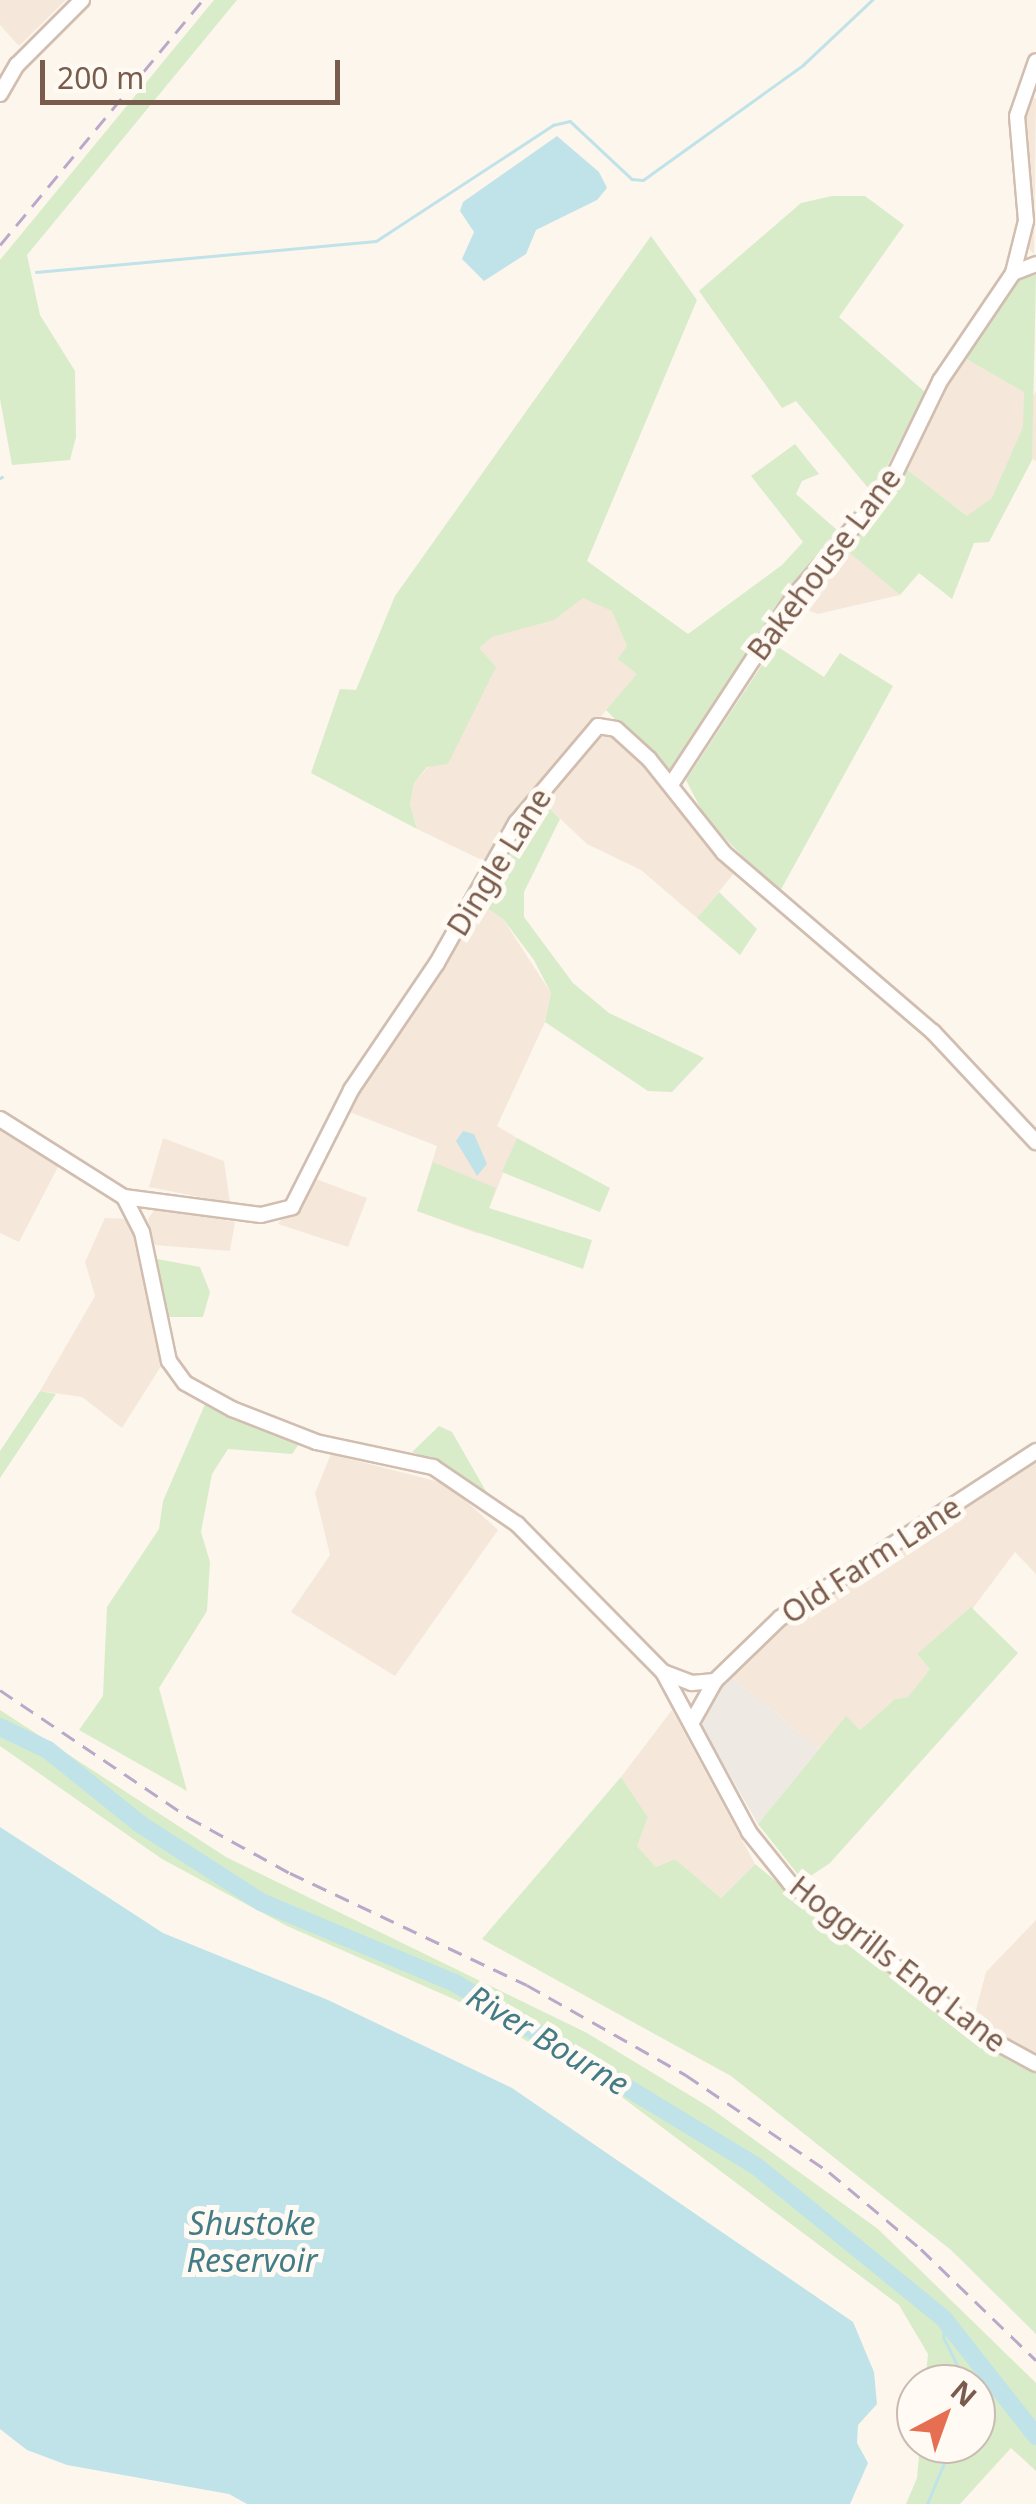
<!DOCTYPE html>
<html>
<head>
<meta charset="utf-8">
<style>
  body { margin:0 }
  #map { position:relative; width:1036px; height:2504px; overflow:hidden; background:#fdf6ec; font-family:"Noto Sans",sans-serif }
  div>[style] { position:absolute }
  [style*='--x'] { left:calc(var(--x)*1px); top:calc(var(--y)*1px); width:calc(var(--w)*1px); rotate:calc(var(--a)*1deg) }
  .residential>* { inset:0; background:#f5e8da }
  .industrial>* { inset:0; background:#efe9e4 }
  .green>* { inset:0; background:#d8ecc9 }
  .water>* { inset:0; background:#bfe3e8 }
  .stream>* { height:2.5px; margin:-1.25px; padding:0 1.25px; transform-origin:1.25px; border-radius:1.25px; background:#bfe3e8 }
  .river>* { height:18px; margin:-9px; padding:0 9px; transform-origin:9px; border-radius:9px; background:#bfe3e8 }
  .roads { filter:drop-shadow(2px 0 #d1beb0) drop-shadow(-2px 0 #d1beb0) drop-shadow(0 2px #d1beb0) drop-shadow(0 -2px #d1beb0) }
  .minor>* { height:14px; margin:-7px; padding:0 7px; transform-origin:7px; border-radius:7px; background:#fff }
  .rail>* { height:2.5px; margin-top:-1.25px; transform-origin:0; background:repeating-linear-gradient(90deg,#b9a8c9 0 15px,transparent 0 25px) }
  span { translate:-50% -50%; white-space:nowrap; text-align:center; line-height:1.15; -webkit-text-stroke:10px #fffaf3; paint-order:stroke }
  .street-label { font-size:30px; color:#7a5c4d }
  .water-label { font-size:32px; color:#437c86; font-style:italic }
  .north { position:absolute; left:896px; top:2364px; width:100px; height:100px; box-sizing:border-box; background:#fffaf3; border:2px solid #cabbb1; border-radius:50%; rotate:41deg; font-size:28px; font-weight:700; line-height:40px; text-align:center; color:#7a5c4d }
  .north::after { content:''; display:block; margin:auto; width:35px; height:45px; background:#e76f51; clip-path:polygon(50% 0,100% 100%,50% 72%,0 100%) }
  .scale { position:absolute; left:40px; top:60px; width:300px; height:45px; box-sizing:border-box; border:5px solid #7a5c4d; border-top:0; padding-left:12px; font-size:30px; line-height:35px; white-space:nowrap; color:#7a5c4d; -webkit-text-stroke:8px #fffaf3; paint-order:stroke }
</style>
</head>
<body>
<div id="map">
  <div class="residential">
    <i style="clip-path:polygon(0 0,66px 0,19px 46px,0 25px)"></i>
    <i style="clip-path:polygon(1031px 96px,1036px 99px,1034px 254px,1027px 247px,1033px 217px,1022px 127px)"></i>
    <i style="clip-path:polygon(963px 357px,1033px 396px,1036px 391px,1036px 461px,1014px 452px,980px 526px,905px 468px)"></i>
    <i style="clip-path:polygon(843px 546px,900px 595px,818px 614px,801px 608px,797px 601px)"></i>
    <i style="clip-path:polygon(586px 561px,655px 611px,638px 674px,596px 722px,664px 782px,736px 871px,697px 918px,641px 870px,587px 844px,533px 793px,488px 863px,417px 829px,410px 804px,414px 783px,428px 767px,478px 648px)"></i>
    <i style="clip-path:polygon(478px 901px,503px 919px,551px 993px,545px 1022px,497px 1126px,517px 1138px,479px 1234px,417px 1211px,437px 1146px,347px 1111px)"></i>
    <i style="clip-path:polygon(0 1125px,60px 1163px,19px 1242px,0 1233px)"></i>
    <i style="clip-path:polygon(163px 1138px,224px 1161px,230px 1203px,149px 1187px)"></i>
    <i style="clip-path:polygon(313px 1178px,367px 1198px,348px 1247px,278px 1224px)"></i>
    <i style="clip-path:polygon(156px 1207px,235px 1222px,230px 1251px,154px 1245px,148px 1219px)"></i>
    <i style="clip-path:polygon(105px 1218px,132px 1219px,163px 1363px,122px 1428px,82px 1397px,40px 1391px,95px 1296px,85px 1262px)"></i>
    <i style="clip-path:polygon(331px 1454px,447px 1484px,498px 1530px,395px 1676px,291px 1612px,330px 1555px,315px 1493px)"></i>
    <i style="clip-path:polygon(1036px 1459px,1036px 1574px,1015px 1552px,970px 1612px,917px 1654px,930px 1669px,908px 1697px,895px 1699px,860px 1730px,846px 1717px,819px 1749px,730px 1675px,768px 1633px)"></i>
    <i style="clip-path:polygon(672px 1710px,755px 1864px,721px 1898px,675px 1859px,656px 1867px,637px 1846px,648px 1817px,621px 1777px)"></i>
    <i style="clip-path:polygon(1036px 1920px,1036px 2055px,973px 2021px,986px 1972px)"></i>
  </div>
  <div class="industrial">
    <i style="clip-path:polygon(730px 1675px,819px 1749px,758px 1824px,699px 1721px)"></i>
  </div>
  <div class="green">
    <i style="clip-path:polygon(214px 0,237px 0,27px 255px,40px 315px,75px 371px,76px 437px,70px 460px,12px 465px,0 399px,0 260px)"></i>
    <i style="clip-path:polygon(832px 196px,865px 196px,904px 225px,839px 317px,925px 392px,873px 494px,796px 401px,782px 408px,699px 291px,801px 203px)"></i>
    <i style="clip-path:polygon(651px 236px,697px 300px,587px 561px,688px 634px,782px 565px,803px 542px,751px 476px,795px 444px,819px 474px,802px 481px,796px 494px,837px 530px,791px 587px,669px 774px,606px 710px,637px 674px,618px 659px,627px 646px,612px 611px,583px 598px,554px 620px,492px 637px,479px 648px,496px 667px,448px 764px,427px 767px,414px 783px,410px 804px,417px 829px,311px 773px,340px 689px,356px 690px,395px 596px)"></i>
    <i style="clip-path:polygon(1036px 275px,1032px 460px,989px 542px,974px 543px,952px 599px,919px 573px,900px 595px,843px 547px,884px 506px,905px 468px,967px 516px,992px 498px,1023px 427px,1024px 392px,963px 357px,1016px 278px)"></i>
    <i style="clip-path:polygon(775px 645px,824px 677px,840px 653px,893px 686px,779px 893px,706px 819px,686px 780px)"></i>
    <i style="clip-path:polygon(540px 799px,560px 819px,524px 892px,524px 917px,573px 983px,609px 1013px,704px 1058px,672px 1092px,648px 1091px,545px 1022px,551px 993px,534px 960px,503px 919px,478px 902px)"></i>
    <i style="clip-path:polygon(719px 892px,757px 929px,740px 955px,697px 918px)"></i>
    <i style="clip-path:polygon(517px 1138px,610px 1188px,600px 1212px,502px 1172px)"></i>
    <i style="clip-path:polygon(433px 1162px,496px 1188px,489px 1208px,592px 1240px,583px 1269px,417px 1211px)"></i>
    <i style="clip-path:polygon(157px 1259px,200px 1267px,210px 1292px,203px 1317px,168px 1317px)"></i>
    <i style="clip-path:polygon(40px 1391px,56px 1394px,0 1478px,0 1451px)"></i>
    <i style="clip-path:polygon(206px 1402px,299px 1444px,292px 1454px,228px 1449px,212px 1474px,201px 1532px,210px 1562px,207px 1611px,159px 1688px,187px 1791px,79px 1730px,103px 1696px,107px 1607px,159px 1529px,163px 1501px)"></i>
    <i style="clip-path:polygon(439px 1426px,452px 1432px,487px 1493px,445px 1464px,412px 1452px)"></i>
    <i style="clip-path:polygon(971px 1607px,1018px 1653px,830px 1863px,803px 1881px,758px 1824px,846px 1716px,860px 1730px,895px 1699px,908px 1697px,930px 1669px,917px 1654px)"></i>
    <i style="clip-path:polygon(0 1710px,226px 1857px,587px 2033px,709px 2107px,878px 2229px,1036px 2383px,1036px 2471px,1011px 2448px,960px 2504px,906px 2504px,917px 2478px,920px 2444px,976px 2444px,976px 2384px,925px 2384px,928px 2354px,899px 2305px,615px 2092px,456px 2000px,287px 1926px,162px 1859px,0 1746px)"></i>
    <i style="clip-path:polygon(621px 1777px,648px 1817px,637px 1846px,656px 1867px,675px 1859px,721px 1898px,755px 1864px,877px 1964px,1008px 2060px,1036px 2073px,1036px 2334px,951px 2250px,731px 2076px,482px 1939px)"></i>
  </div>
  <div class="water">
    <i style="clip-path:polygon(557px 136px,599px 172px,607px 188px,597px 200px,536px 230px,526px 254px,484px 281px,462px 259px,474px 232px,460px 211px,463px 202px)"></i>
    <i style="clip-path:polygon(463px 1131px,474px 1134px,487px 1164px,477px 1176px,456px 1141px)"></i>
    <i style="clip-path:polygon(0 1827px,163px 1933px,328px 2000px,512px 2088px,853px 2322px,874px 2372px,877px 2404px,858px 2425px,857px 2443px,868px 2463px,850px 2504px,247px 2504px,229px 2494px,67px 2465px,27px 2450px,0 2429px)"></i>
  </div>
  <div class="stream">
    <i style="--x:36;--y:272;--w:341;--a:-5.2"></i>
    <i style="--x:376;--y:241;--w:212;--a:-33.2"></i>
    <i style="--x:553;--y:125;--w:17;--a:-13"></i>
    <i style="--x:570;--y:121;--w:85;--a:43.1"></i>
    <i style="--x:632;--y:179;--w:11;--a:5"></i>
    <i style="--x:643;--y:180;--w:197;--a:-35.7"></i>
    <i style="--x:803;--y:65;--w:95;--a:-43.3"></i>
    <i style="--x:0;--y:478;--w:2;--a:-27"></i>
    <i style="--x:944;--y:2319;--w:19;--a:90"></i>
    <i style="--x:944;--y:2338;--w:51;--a:63.4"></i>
    <i style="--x:927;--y:2504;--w:65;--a:-67.4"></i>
  </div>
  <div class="river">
    <i style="--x:0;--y:1727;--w:53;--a:25.6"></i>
    <i style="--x:48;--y:1750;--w:118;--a:38.8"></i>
    <i style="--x:140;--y:1824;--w:144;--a:32.8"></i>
    <i style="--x:261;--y:1902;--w:210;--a:22.7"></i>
    <i style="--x:455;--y:1983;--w:352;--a:31.3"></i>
    <i style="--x:756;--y:2166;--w:242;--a:39.1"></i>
    <i style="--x:944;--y:2319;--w:149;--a:51.8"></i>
  </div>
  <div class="roads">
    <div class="minor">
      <i style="--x:0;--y:94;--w:34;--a:-60"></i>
      <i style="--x:17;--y:65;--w:92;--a:-45"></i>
      <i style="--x:1013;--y:273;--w:25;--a:-21"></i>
      <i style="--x:672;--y:783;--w:225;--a:-56.8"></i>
      <i style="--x:795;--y:595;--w:144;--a:-49.2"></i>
      <i style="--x:889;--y:486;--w:117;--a:-64.1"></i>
      <i style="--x:940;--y:381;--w:130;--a:-55.9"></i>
      <i style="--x:1013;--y:273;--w:54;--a:-76"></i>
      <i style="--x:1026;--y:221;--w:105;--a:-94.9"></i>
      <i style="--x:1017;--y:116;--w:58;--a:-70.9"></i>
      <i style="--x:0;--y:1119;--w:146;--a:32.2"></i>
      <i style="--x:124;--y:1197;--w:39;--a:63"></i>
      <i style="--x:142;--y:1232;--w:132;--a:78.2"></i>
      <i style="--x:169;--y:1361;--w:27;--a:54"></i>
      <i style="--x:185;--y:1383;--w:54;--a:29"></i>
      <i style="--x:232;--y:1409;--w:90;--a:21.4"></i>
      <i style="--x:316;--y:1442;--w:120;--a:12.1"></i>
      <i style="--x:433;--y:1467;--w:102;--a:34.2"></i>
      <i style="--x:517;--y:1524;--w:208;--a:45.4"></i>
      <i style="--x:663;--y:1672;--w:182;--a:61.7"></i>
      <i style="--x:749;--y:1832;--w:65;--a:51.2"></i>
      <i style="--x:790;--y:1883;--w:241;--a:38.4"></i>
      <i style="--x:979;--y:2033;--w:65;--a:28.5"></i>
      <i style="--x:124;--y:1197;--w:138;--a:7.5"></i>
      <i style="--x:261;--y:1215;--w:32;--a:-14"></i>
      <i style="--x:292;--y:1207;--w:131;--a:-63.2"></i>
      <i style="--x:351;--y:1090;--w:153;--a:-55.9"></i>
      <i style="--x:437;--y:963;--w:161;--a:-60.6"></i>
      <i style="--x:516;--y:823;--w:127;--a:-49.8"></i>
      <i style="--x:598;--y:726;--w:18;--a:9"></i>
      <i style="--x:616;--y:729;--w:45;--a:42.3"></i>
      <i style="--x:649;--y:759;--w:120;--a:51.4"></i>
      <i style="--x:724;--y:853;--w:275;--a:40.6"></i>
      <i style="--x:933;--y:1032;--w:151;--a:46.9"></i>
      <i style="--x:663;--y:1672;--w:31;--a:21"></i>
      <i style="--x:692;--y:1683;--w:23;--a:-5"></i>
      <i style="--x:692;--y:1722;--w:47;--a:-60.7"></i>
      <i style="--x:715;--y:1681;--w:91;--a:-44.1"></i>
      <i style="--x:780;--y:1618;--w:306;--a:-33.1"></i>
    </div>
  </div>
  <div class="rail">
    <i style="--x:0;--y:245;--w:318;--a:-50.4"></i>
    <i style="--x:0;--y:1690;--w:227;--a:34"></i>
    <i style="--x:188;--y:1817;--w:116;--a:28.8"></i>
    <i style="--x:290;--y:1873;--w:262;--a:25.3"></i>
    <i style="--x:527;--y:1985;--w:183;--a:29.5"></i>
    <i style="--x:686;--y:2075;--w:173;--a:34.1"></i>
    <i style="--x:829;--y:2172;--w:120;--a:39.9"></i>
    <i style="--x:921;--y:2249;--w:160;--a:44"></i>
  </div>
  <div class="street-label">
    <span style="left:824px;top:564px;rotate:-53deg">Bakehouse Lane</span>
    <span style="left:499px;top:862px;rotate:-58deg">Dingle Lane</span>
    <span style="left:871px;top:1560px;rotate:-33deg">Old Farm Lane</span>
    <span style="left:898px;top:1964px;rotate:38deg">Hoggrills End Lane</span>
  </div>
  <div class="water-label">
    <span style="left:548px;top:2040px;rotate:31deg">River Bourne</span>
    <span style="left:252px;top:2242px">Shustoke<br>Reservoir</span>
  </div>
  <div class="north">N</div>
  <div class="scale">200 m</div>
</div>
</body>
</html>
